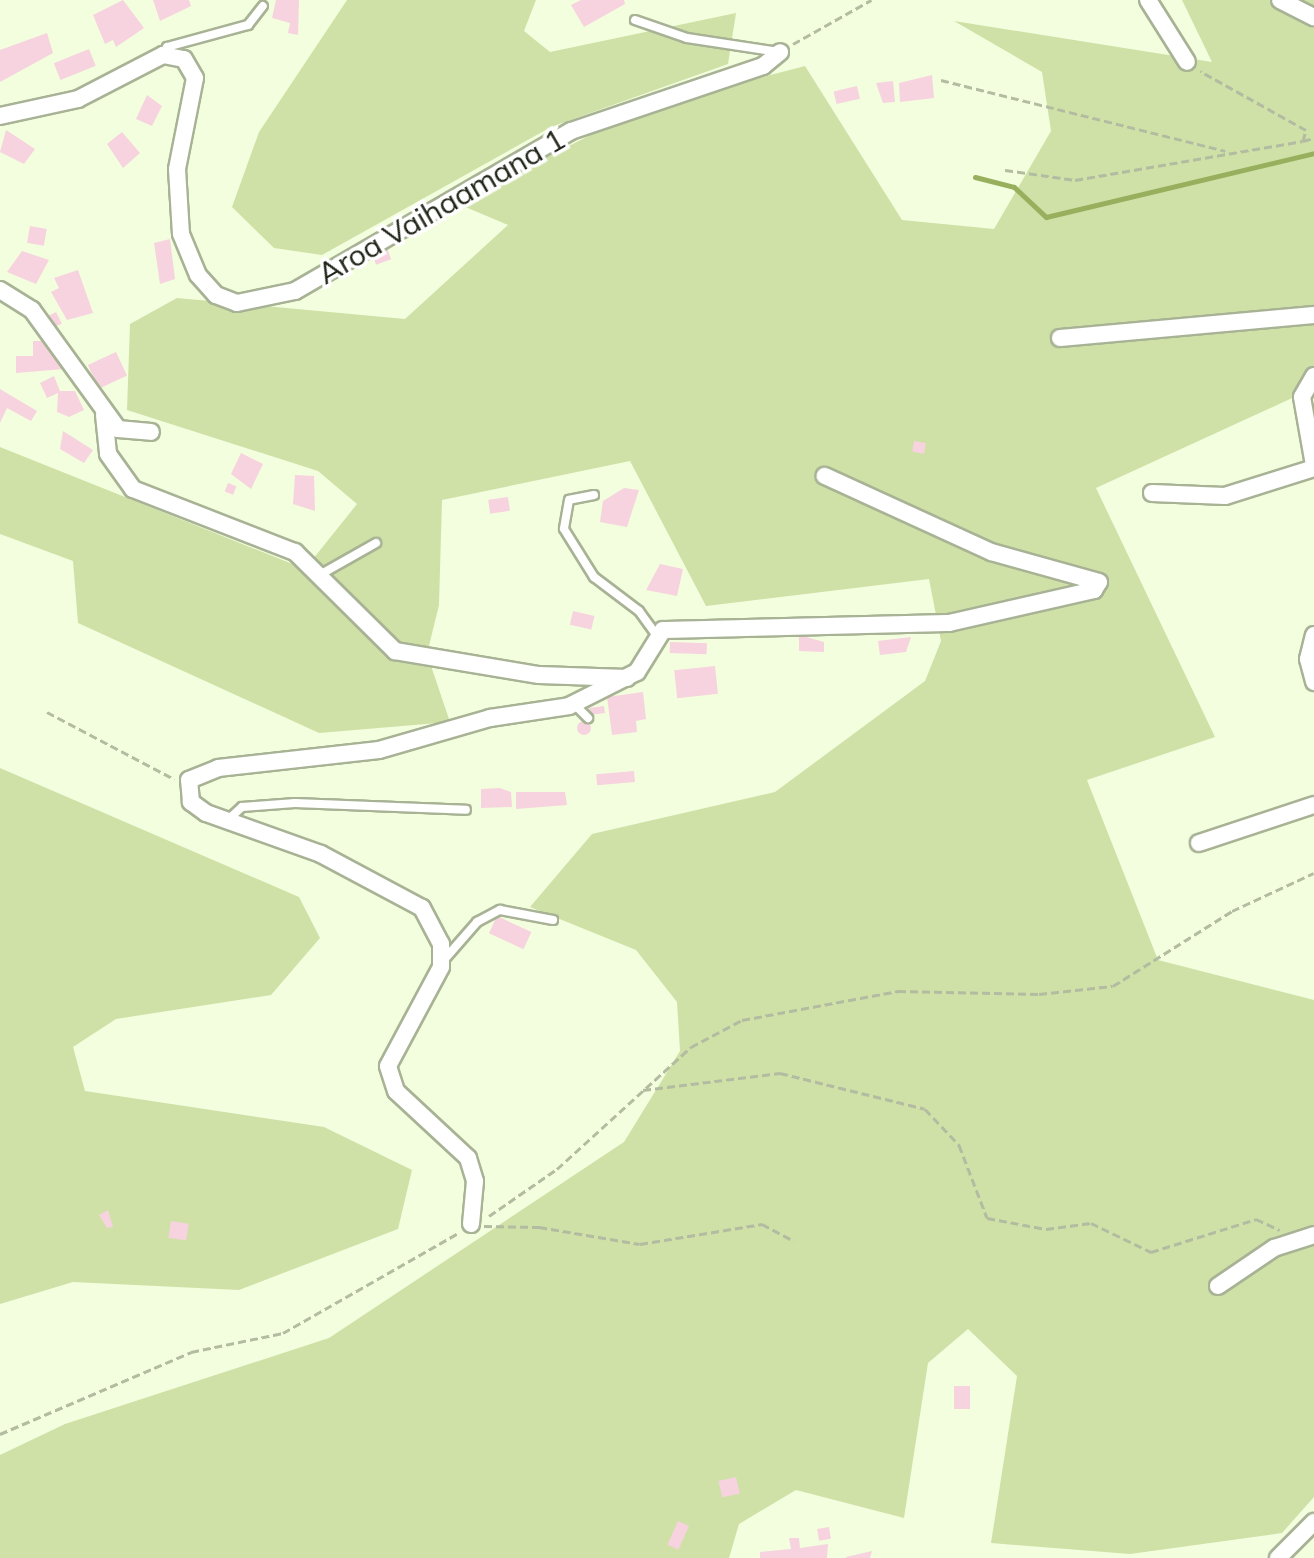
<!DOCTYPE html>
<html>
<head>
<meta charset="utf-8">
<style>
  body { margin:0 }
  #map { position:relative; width:1314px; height:1558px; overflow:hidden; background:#f3fede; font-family:Mulish,sans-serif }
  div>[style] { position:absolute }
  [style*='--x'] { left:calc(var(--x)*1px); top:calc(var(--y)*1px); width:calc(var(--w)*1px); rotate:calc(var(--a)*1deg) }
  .green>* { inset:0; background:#cfe1a7 }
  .stream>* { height:5px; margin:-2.5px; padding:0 2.5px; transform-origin:2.5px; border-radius:2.5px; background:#98b05d }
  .building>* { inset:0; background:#f6d3de; transform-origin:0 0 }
  .round { border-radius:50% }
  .path>* { height:3px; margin-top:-1.5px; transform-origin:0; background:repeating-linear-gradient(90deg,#b3bba1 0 8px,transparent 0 12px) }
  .roads { filter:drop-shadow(2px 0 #a8b295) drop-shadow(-2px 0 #a8b295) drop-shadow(0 2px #a8b295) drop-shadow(0 -2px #a8b295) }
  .lane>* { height:8px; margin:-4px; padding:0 4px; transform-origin:4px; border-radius:4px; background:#fff }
  .street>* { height:16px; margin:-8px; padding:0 8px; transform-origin:8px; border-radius:8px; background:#fff }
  span { translate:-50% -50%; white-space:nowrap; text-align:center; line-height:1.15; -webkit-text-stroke:7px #fff; paint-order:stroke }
  .street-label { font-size:30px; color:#202418 }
</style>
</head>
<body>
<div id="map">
  <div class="green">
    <i style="clip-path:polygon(347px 0,536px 0,524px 31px,550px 52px,736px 13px,728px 64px,551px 127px,322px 255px,274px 248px,232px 207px,259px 132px)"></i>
    <i style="clip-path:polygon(1182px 0,1314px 0,1314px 388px,1096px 488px,1215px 737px,1087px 780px,1158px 960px,1314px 1000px,1314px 1497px,1282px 1533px,1130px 1554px,991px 1543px,1017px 1376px,968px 1329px,928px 1363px,904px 1518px,796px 1490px,739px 1524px,729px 1558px,0 1558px,0 1455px,65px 1424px,329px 1338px,624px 1142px,680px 1051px,677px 1002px,636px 950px,530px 907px,592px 834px,775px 792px,925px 681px,941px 641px,929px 579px,706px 606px,630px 461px,442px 500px,439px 605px,427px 654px,450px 722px,319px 733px,78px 623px,73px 561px,0 534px,0 447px,305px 569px,357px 504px,318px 471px,127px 410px,130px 324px,177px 298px,405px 319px,508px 225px,456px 203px,644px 108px,805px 66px,902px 220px,994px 229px,1051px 131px,1042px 72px,954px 21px,1212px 62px)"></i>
    <i style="clip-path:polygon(0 768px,299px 897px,320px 938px,271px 995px,116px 1019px,73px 1047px,85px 1091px,324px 1127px,412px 1170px,398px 1229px,239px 1290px,73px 1282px,0 1304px)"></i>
  </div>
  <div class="stream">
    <i style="--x:975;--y:177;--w:40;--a:14.4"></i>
    <i style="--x:1014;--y:187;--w:44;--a:43.2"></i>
    <i style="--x:1046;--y:217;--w:276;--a:-13.4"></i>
  </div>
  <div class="building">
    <i style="clip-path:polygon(123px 0,144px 28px,116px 47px,113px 40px,105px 44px,93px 15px)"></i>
    <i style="clip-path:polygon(153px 0,189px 0,191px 6px,160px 21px)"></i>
    <i style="clip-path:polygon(276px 0,299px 0,298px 35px,288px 33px,290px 23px,272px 18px)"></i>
    <i style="clip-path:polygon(581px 0,624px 0,625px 4px,584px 27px,571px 5px)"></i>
    <i style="clip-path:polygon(47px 33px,53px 53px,0 82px,0 50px)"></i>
    <i style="left:89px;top:49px;width:18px;height:38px;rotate:68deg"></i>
    <i style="clip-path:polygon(932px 75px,934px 98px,900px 102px,899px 83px)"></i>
    <i style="clip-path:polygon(893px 81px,895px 102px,883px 103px,876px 83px)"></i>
    <i style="left:857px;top:86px;width:13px;height:24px;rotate:77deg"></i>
    <i style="clip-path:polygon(147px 95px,162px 106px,152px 126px,136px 119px)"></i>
    <i style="clip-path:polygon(6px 130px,35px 149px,24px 164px,0 152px)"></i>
    <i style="clip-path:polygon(122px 132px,140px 153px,123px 168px,107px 144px)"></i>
    <i style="left:30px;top:226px;width:17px;height:17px;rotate:10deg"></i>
    <i style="clip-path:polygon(170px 239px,175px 279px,160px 284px,154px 243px)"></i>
    <i style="left:387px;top:248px;width:12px;height:16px;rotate:70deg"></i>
    <i style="clip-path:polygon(22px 251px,49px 260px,36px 284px,7px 272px)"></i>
    <i style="clip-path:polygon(78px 270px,93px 313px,67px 320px,51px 292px,59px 288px,54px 278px)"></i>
    <i style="left:56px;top:312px;width:13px;height:10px;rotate:63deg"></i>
    <i style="clip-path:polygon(33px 341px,47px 341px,64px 369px,16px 373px,16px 356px,33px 356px)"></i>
    <i style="left:116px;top:352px;width:26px;height:31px;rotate:65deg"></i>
    <i style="clip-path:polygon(54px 376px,60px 391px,75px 391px,84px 410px,69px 417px,57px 412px,58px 393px,47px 398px,40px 383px)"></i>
    <i style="clip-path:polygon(0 389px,37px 411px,31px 421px,7px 408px,0 423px)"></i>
    <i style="clip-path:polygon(63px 431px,93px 450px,84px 463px,60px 449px)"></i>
    <i style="left:914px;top:441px;width:12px;height:11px;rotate:9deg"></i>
    <i style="clip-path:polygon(241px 453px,263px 464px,251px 489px,231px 474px)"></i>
    <i style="clip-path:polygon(295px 475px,314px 476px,315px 511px,293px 504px)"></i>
    <i style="left:228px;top:483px;width:9px;height:9px;rotate:21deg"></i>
    <i style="clip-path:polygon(624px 488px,639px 490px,627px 527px,600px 522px,603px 501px)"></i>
    <i style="left:508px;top:497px;width:14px;height:20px;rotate:82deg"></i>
    <i style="clip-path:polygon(660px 564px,683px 569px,677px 596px,646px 590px)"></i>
    <i style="left:573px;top:611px;width:22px;height:14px;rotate:13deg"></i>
    <i style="clip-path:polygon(799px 635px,824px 642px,824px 652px,799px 651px)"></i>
    <i style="clip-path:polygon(911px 637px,906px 652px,880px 655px,878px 641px)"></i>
    <i style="left:670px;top:642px;width:37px;height:11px;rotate:2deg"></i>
    <i style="left:715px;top:666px;width:28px;height:41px;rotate:84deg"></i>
    <i style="clip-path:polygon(643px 692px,646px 719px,636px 721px,637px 732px,612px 735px,607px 697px)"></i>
    <i style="left:604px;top:706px;width:7px;height:15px;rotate:82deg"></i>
    <i class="round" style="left:577px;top:721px;width:14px;height:14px"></i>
    <i style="left:634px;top:771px;width:11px;height:38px;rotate:85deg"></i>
    <i style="clip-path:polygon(500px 788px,511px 792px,512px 807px,481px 808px,481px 789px)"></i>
    <i style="clip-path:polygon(516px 792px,565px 792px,567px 805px,516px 809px)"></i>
    <i style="left:497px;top:916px;width:38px;height:19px;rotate:25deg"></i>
    <i style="clip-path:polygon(108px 1210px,113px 1227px,107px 1228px,99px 1215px)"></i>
    <i style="left:171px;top:1221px;width:18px;height:17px;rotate:9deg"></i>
    <i style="left:954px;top:1386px;width:16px;height:23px"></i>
    <i style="left:736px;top:1477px;width:17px;height:18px;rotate:77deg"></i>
    <i style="left:678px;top:1521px;width:12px;height:26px;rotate:24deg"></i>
    <i style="left:829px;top:1527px;width:12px;height:12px;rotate:81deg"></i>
    <i style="clip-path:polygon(789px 1538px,799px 1538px,800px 1548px,828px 1544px,827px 1558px,760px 1558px,760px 1552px,791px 1549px)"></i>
    <i style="clip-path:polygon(872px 1551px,870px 1558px,846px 1558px,846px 1557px)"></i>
  </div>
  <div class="path">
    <i style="--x:793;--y:44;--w:90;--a:-29.4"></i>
    <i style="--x:941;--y:80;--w:293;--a:14"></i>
    <i style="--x:1303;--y:141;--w:11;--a:-15"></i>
    <i style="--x:1005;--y:170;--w:71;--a:8.1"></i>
    <i style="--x:1075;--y:180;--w:231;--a:-9.7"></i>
    <i style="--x:1303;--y:141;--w:11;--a:-75"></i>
    <i style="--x:1306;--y:130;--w:121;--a:-150.9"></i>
    <i style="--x:47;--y:712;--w:144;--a:27.8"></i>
    <i style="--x:643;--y:1090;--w:138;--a:-7.1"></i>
    <i style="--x:780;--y:1073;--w:149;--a:13.9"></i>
    <i style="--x:925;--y:1109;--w:50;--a:46.6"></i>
    <i style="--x:959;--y:1145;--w:78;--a:69"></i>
    <i style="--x:987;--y:1218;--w:60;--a:10.6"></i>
    <i style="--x:1046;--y:1229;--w:45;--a:-7.6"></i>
    <i style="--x:1091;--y:1223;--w:67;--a:25.8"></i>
    <i style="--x:1151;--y:1252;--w:110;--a:-17.4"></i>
    <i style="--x:1256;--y:1219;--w:26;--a:25"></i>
    <i style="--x:489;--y:1216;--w:83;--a:-34.7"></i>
    <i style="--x:557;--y:1169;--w:181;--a:-42.3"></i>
    <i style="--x:691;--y:1047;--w:58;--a:-27.9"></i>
    <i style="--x:742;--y:1020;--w:159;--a:-10.5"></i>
    <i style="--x:898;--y:991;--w:141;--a:1.2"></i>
    <i style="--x:1039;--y:994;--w:74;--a:-6.2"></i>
    <i style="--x:1113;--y:986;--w:141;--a:-32.2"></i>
    <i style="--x:1232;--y:911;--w:90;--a:-24.9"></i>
    <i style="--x:484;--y:1226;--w:55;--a:1"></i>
    <i style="--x:539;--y:1227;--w:102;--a:9.6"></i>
    <i style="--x:640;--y:1244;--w:124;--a:-9.3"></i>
    <i style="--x:762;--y:1224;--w:36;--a:28"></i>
    <i style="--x:0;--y:1434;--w:208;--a:-23.2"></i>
    <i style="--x:191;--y:1352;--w:94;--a:-11.7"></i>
    <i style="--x:283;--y:1333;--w:202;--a:-29.7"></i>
  </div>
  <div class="roads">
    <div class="lane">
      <i style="--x:635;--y:20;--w:55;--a:19.1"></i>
      <i style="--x:687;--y:38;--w:93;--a:8.7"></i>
      <i style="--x:163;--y:55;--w:9;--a:-63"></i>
      <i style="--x:167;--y:47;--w:84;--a:-15.2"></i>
      <i style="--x:248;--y:25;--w:24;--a:-52"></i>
      <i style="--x:594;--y:495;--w:25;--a:169"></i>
      <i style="--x:569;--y:500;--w:29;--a:100"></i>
      <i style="--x:564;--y:529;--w:57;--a:58"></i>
      <i style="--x:594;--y:577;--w:56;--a:37.1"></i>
      <i style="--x:639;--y:611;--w:31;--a:54"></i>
      <i style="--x:323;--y:573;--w:61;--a:-29.5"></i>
      <i style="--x:574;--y:704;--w:20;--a:45"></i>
      <i style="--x:230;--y:818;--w:16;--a:-43"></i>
      <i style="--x:242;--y:807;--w:53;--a:-4.3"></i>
      <i style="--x:295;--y:803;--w:171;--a:2.3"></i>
      <i style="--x:443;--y:961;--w:52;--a:-48.9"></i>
      <i style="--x:477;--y:922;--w:26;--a:-28"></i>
      <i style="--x:500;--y:910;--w:54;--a:10.7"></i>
    </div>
    <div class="street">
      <i style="--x:1148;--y:0;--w:73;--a:57.8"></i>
      <i style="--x:1280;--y:0;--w:38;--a:27"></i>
      <i style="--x:0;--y:116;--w:80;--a:-12.3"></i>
      <i style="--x:78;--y:99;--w:96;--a:-27.4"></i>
      <i style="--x:163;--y:55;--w:21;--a:11"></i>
      <i style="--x:184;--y:59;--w:22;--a:60"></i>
      <i style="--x:195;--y:78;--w:93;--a:101.2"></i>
      <i style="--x:177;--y:169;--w:65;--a:86.5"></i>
      <i style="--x:181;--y:234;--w:44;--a:67.5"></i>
      <i style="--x:198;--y:275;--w:27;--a:48"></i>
      <i style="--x:216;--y:295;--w:22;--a:21"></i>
      <i style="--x:237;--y:303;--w:59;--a:-11.7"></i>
      <i style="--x:295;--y:291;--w:319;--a:-30.1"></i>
      <i style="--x:571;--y:131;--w:203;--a:-18.7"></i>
      <i style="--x:763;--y:66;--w:22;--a:-39"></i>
      <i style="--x:0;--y:290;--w:38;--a:32"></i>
      <i style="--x:32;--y:310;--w:147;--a:54.1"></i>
      <i style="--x:118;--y:429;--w:33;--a:5"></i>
      <i style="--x:1060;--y:338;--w:255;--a:-5.2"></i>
      <i style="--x:1314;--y:376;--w:24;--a:120"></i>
      <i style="--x:1302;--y:397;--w:69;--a:80"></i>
      <i style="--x:104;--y:415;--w:39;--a:84"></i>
      <i style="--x:108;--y:454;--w:43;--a:54.5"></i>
      <i style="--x:133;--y:489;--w:174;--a:21.3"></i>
      <i style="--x:295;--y:552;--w:141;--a:44.7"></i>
      <i style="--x:395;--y:651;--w:146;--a:9.5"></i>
      <i style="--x:539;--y:675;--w:88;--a:2"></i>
      <i style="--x:1152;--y:493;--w:73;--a:2.4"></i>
      <i style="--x:1225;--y:496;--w:93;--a:-17.5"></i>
      <i style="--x:1314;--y:635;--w:25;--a:104"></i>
      <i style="--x:1308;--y:659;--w:24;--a:75"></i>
      <i style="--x:1199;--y:843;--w:121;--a:-18.3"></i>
      <i style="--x:471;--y:1224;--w:43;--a:-84.7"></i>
      <i style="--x:475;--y:1181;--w:24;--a:-107"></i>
      <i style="--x:468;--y:1158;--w:98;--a:-137.1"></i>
      <i style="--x:396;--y:1091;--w:26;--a:-108"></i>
      <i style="--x:388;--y:1066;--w:112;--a:-61.8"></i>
      <i style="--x:441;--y:967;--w:23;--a:-90"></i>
      <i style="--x:441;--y:944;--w:41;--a:-117.8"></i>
      <i style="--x:422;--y:908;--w:115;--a:-151.9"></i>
      <i style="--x:321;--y:854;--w:122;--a:-160.4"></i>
      <i style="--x:206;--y:813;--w:19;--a:-144"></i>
      <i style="--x:191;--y:802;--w:22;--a:-95"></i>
      <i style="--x:189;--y:780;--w:31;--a:-22"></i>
      <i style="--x:218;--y:768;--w:162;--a:-6.4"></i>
      <i style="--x:379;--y:750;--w:116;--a:-16.1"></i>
      <i style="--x:490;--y:718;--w:80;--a:-8.6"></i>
      <i style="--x:569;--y:706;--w:76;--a:-26.6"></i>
      <i style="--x:637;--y:672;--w:49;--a:-58.2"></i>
      <i style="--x:663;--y:630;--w:286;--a:-1.4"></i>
      <i style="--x:949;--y:623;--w:149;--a:-12.8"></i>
      <i style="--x:1094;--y:590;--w:9;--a:-58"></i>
      <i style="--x:1099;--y:582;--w:112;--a:-164.5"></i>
      <i style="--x:991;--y:552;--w:183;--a:-155.4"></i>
      <i style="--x:1218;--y:1286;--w:68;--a:-34.2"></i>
      <i style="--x:1274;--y:1248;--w:42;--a:-18"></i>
      <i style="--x:1278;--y:1558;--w:51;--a:-45"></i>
    </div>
  </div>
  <div class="street-label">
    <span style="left:441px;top:206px;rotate:-30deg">Aroa Vaihaamana 1</span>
  </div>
</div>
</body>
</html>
